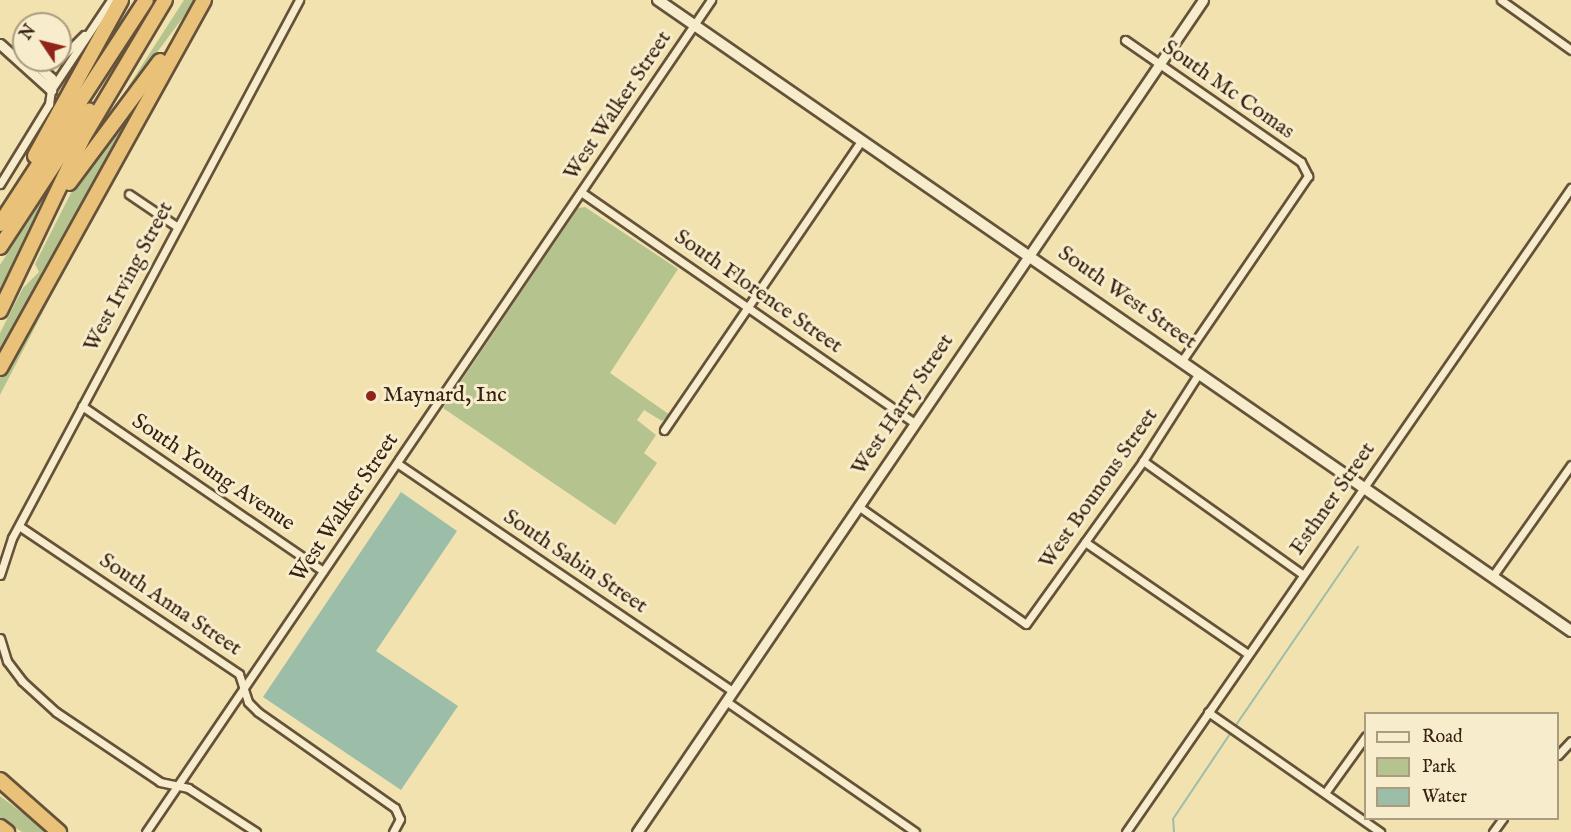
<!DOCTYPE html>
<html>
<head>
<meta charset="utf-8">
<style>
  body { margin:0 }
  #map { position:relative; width:1571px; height:832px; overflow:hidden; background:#f2e2af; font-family:"IM FELL English",serif }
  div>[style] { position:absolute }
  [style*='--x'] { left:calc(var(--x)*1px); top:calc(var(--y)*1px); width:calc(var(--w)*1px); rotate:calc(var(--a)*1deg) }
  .green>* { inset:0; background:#b5c48f }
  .water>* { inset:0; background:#9cbea8 }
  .stream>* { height:2px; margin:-1px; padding:0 1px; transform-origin:1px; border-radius:1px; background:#9cbea8 }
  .roads { filter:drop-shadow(2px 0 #65523a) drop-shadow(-2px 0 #65523a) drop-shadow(0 2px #65523a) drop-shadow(0 -2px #65523a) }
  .minor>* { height:7px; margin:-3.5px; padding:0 3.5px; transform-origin:3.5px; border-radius:3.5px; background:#f7eccb }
  .tertiary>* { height:9px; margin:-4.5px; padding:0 4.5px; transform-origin:4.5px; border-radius:4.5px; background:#f7eccb }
  .secondary>* { height:10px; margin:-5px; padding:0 5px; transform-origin:5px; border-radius:5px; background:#f7eccb }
  .motorway>* { height:14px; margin:-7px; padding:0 7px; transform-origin:7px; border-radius:7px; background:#e9c178 }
  .dots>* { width:16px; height:16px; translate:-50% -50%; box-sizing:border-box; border:3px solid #f7eccb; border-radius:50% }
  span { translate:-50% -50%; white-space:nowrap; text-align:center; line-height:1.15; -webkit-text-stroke:6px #f7eccb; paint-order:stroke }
  .street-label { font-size:22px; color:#362213 }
  .poi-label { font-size:22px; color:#362213 }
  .left { translate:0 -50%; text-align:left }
  .legend { position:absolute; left:1364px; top:712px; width:195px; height:108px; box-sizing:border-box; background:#f7eccb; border:2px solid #aa9b81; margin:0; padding:8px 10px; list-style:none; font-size:18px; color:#362213 }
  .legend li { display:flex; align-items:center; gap:12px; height:30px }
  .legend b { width:30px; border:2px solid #aa9b81 }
  .north { position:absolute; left:12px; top:12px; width:60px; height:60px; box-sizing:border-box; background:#f7eccb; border:2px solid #aa9b81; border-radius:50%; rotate:305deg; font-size:16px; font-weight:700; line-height:24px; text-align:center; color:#362213 }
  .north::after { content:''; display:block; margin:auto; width:21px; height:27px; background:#8f2418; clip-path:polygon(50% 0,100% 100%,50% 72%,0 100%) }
</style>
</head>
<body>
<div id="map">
  <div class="green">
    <i style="clip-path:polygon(184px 0,196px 0,129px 90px,128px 87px)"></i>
    <i style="clip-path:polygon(200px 15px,63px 273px,0 395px,0 375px,27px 333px)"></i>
    <i style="clip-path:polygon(142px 92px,144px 94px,0 360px,0 333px,23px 288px,39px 272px,35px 264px,76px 183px)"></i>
    <i style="clip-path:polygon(47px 192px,49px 192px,0 289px,0 265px)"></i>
    <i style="clip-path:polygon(585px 207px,678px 269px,610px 373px,670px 415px,662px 421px,644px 410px,637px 420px,656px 435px,644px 453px,657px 463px,615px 525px,443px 408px,578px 208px)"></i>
    <i style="clip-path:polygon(0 796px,48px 832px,22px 832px,0 818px)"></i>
  </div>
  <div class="water">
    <i style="clip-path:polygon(401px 492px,457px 531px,376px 651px,458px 706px,401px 790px,263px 697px)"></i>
  </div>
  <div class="stream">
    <i style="--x:1236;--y:725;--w:216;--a:-55.6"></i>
    <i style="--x:1174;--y:832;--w:13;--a:-94"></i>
    <i style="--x:1173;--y:819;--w:102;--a:-56.2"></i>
  </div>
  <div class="roads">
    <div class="minor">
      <i style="--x:1501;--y:0;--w:86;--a:35.5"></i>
      <i style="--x:1125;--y:40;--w:214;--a:34.7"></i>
      <i style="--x:1301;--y:162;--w:16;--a:63"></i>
      <i style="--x:1308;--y:176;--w:224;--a:124.3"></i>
      <i style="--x:60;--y:59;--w:34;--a:-45"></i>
      <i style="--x:37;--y:63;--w:20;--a:-9"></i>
      <i style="--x:0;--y:184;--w:94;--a:-58.5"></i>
      <i style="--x:49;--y:104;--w:14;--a:-82"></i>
      <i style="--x:51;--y:90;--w:108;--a:-56.3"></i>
      <i style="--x:581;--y:192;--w:405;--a:34.7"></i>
      <i style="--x:129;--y:194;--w:57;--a:34.2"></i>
      <i style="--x:82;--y:406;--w:292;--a:34.4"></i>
      <i style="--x:664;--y:430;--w:351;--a:-55.7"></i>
      <i style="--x:1143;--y:461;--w:195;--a:35.4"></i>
      <i style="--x:397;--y:463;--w:405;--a:34.2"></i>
      <i style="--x:858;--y:506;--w:205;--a:35.1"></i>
      <i style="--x:1026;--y:624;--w:201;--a:-54.3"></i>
      <i style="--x:1143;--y:461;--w:104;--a:-57.5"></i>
      <i style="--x:19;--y:526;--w:265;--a:33.9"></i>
      <i style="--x:239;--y:674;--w:29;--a:72"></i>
      <i style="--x:248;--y:702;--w:14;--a:45"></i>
      <i style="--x:258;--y:712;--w:167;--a:35"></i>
      <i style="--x:395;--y:808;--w:12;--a:66"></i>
      <i style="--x:400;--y:819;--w:15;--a:118"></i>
      <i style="--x:1085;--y:542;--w:198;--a:34.5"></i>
      <i style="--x:0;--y:575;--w:39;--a:-72"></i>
      <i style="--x:12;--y:538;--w:610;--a:-61.92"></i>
      <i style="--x:1492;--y:577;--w:137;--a:-54.8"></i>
      <i style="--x:0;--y:638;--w:24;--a:73"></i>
      <i style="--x:7;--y:661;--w:25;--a:53"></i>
      <i style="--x:22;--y:681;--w:46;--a:42.4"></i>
      <i style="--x:56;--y:712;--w:125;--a:33.9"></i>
      <i style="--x:160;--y:782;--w:29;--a:12"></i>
      <i style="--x:188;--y:788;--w:81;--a:32.9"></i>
      <i style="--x:726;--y:701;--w:230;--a:34.7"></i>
      <i style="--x:1208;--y:712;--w:210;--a:34.9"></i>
      <i style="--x:1558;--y:755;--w:19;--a:-47"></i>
      <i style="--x:1325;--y:793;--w:70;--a:-54.3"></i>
      <i style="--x:146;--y:832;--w:1006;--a:-55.82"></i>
      <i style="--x:1126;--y:832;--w:783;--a:-55.36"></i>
      <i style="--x:1493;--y:832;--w:17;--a:-54"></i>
    </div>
    <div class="tertiary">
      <i style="--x:0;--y:44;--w:69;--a:42"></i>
      <i style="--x:51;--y:90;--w:12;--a:-90"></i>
      <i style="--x:51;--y:78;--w:26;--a:-137"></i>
      <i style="--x:637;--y:832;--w:1006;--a:-55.77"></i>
    </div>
    <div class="secondary">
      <i style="--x:658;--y:0;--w:1110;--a:34.65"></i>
    </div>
    <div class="motorway">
      <i style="--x:35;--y:156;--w:178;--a:-61.1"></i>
      <i style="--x:69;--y:183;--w:152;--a:-53.3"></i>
      <i style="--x:0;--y:224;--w:267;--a:-56.9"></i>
      <i style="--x:0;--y:247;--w:163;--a:-56.8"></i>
      <i style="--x:0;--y:311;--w:194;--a:-64.4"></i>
      <i style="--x:84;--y:136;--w:158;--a:-59.2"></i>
      <i style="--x:0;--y:368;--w:421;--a:-61"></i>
      <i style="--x:0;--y:780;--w:79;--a:41.4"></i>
      <i style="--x:0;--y:827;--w:9;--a:36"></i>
    </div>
  </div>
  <div class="dots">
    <i style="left:371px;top:396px;background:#8f2418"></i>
  </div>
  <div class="street-label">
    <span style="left:1228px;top:90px;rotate:35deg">South Mc Comas</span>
    <span style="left:618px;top:106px;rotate:-56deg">West Walker Street</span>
    <span style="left:129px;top:277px;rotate:-62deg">West Irving Street</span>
    <span style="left:758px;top:292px;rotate:35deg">South Florence Street</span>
    <span style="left:1127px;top:298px;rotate:35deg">South West Street</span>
    <span style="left:903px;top:405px;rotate:-56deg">West Harry Street</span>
    <span style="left:213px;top:473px;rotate:34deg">South Young Avenue</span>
    <span style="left:1099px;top:489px;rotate:-55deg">West Bounous Street</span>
    <span style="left:1333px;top:499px;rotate:-55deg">Esthner Street</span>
    <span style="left:345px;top:508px;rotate:-56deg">West Walker Street</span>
    <span style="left:575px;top:562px;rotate:34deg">South Sabin Street</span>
    <span style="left:170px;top:605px;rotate:34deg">South Anna Street</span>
  </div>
  <div class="poi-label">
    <span class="left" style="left:383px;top:396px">Maynard, Inc</span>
  </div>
  <ul class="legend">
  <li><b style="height:8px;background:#f7eccb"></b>Road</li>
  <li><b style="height:16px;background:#b5c48f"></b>Park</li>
  <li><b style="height:16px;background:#9cbea8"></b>Water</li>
  </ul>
  <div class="north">N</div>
</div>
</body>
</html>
